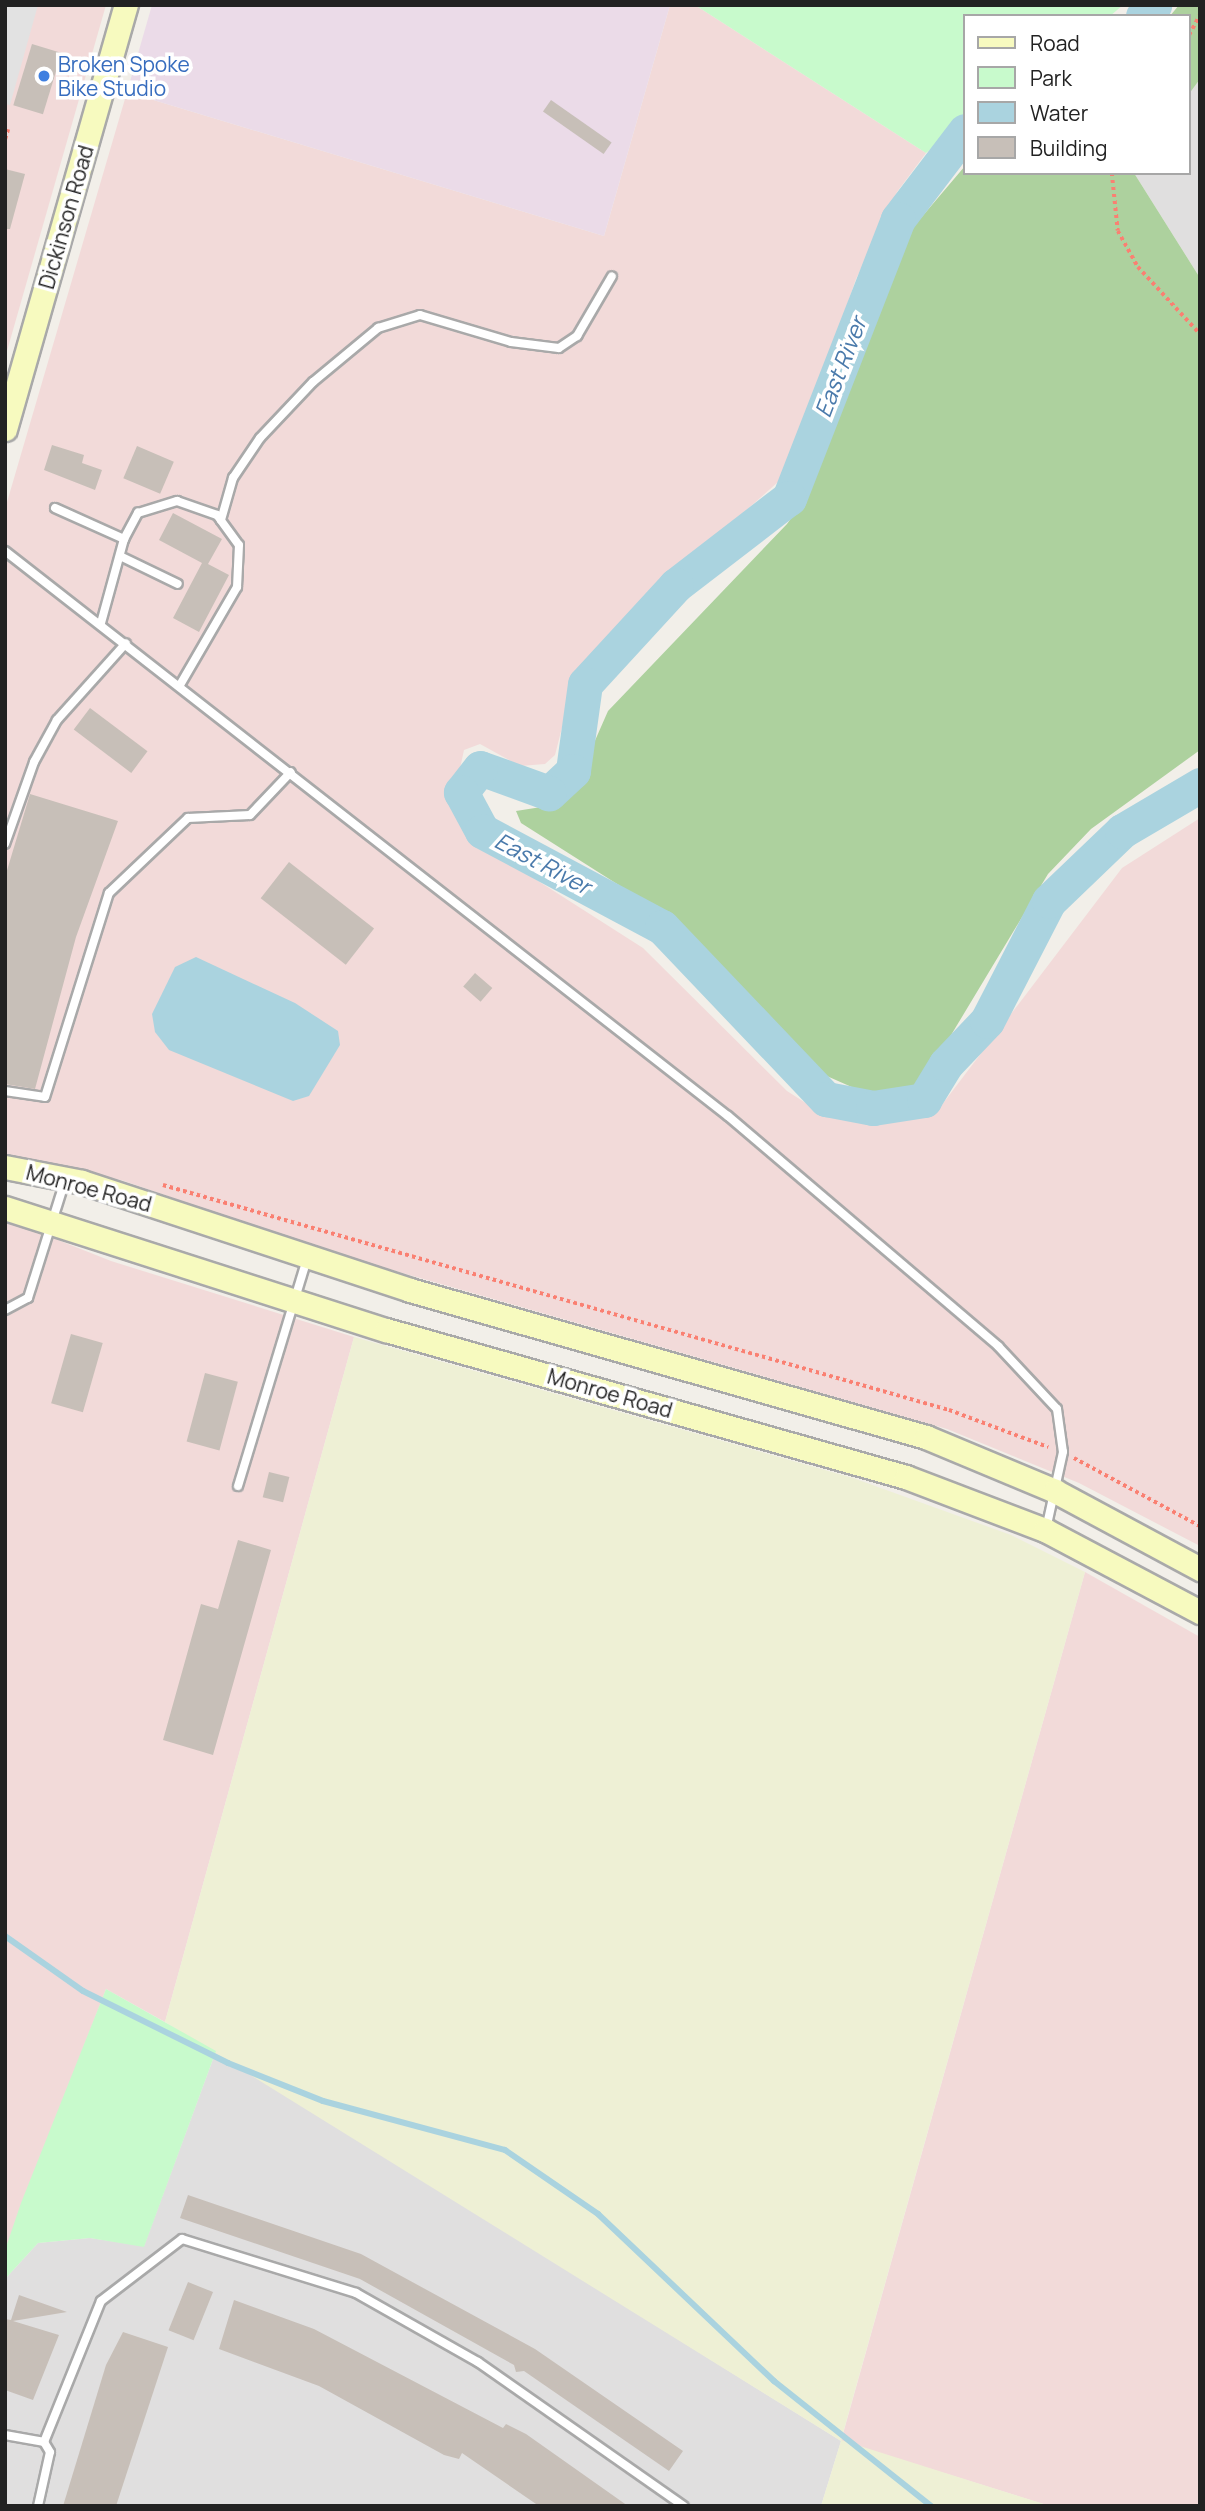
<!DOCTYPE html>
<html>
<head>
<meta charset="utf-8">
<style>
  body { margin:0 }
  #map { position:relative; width:1205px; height:2511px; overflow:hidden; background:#f2efe9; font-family:Manrope,sans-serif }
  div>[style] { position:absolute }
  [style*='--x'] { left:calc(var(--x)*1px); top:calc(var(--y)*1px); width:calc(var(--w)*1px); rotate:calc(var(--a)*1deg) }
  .residential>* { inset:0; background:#e0dfdf }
  .commercial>* { inset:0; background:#f2dad9 }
  .industrial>* { inset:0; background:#ebdbe8 }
  .farmland>* { inset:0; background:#eef0d5 }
  .forest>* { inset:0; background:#add19e }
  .park>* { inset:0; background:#c8facc }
  .parking>* { inset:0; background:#e2e2e2 }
  .water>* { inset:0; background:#aad3df }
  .stream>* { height:6px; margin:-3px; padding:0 3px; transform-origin:3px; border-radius:3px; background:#aad3df }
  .river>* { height:35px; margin:-17.5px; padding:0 17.5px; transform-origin:17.5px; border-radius:17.5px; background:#aad3df }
  .building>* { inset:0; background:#c7bfb8; transform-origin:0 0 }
  .path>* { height:3.5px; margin-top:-1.75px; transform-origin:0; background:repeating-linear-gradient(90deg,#fa8072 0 3.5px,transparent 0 7px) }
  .roads { filter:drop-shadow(2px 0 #a9a9a9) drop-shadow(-2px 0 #a9a9a9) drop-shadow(0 2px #a9a9a9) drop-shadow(0 -2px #a9a9a9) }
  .lane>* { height:8px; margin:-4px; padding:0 4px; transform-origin:4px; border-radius:4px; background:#fff }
  .secondary>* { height:23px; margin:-11.5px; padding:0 11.5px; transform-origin:11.5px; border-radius:11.5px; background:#f7fabf }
  .dots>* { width:19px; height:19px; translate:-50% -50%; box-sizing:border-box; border:4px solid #fff; border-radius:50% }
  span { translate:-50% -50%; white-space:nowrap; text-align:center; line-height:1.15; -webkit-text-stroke:7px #fff; paint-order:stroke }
  .shop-label { font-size:21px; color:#366cbe }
  .left { translate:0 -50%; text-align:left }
  .street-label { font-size:21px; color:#222 }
  .water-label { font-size:23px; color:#4a7aab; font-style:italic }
  .frame { position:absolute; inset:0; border:7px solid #222; pointer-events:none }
  .legend { position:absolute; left:963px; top:14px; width:228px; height:161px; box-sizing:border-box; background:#fff; border:2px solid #a7a7a7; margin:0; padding:9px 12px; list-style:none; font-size:21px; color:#222 }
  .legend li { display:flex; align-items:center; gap:14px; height:35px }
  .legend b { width:35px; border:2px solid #a7a7a7 }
</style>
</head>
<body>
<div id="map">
  <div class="residential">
    <i style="clip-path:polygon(1200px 79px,1200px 278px,1134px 173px,1189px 173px,1189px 94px)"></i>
    <i style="clip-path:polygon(216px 2051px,841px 2441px,821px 2506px,5px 2506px,5px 2279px,38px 2243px,90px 2238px,144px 2246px)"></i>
  </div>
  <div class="commercial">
    <i style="clip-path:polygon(5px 5px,106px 5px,5px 358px)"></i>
    <i style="clip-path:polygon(670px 5px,695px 5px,926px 153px,897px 192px,856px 279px,788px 473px,659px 588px,591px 665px,569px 700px,555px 755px,545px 764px,520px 766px,480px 744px,464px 750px,458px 778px,464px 812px,499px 856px,643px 948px,787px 1091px,812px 1107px,881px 1119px,941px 1106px,1122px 868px,1200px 818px,1200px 1546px,1079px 1483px,947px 1429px,336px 1254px,121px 1180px,5px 1156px,5px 509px,127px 92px,604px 236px)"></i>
    <i style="clip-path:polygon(5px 1219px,111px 1261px,354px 1337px,165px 2022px,106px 1989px,5px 2250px)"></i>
    <i style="clip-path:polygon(1085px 1572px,1200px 1637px,1200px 2506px,1050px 2506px,841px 2441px)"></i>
  </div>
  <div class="industrial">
    <i style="clip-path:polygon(152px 5px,670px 5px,604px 236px,127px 92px)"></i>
  </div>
  <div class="farmland">
    <i style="clip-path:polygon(354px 1337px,853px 1478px,1011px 1535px,1085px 1572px,841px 2440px,1050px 2506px,821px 2506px,841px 2441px,165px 2022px)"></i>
  </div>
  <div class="forest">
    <i style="clip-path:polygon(1179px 5px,1200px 5px,1200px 79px,1189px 94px,1189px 16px,1170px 16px)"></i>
    <i style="clip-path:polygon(965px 166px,965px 173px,1134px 173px,1200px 278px,1200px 750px,1091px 829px,1048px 874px,927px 1075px,909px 1089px,872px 1096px,820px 1073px,669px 917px,521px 823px,516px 811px,554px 805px,572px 793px,608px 711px,787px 524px,811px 490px,869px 321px,909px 232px)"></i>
  </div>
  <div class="park">
    <i style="clip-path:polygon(695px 5px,1123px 5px,1110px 16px,965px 16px,965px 121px,926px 153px)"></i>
    <i style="clip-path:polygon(106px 1989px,216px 2051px,144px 2247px,90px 2238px,38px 2243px,5px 2279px,5px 2250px,21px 2203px)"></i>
  </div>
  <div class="parking">
    <i style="clip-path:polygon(5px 5px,38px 5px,10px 105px,5px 104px)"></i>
  </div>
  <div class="water">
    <i style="clip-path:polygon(196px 957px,295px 1003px,338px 1031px,340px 1045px,309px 1096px,293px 1101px,169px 1050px,155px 1032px,152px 1014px,175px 967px)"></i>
  </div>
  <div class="stream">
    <i style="--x:5;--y:1936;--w:95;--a:35.2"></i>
    <i style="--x:83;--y:1991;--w:162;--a:26.4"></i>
    <i style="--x:228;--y:2063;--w:102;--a:21.8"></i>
    <i style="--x:323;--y:2101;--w:188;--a:15.1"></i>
    <i style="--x:505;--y:2150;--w:113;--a:34.5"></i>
    <i style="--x:598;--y:2214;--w:243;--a:43.5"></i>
    <i style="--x:774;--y:2381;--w:201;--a:38.5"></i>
  </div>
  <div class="river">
    <i style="--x:1143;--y:16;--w:16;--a:-45"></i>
    <i style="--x:965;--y:131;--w:111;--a:127.3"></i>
    <i style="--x:898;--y:219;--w:300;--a:111.3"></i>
    <i style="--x:789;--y:498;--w:143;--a:142.4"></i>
    <i style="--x:676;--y:585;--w:134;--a:132.6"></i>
    <i style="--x:585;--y:684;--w:88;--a:97.9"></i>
    <i style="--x:573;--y:771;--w:33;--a:137"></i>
    <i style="--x:549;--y:793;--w:73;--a:-160.1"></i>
    <i style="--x:480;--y:768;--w:31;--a:128"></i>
    <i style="--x:461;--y:792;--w:44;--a:61.7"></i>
    <i style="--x:482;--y:831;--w:204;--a:28.1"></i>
    <i style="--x:662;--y:927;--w:238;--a:46.4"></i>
    <i style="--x:826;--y:1099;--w:48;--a:10.8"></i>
    <i style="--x:873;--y:1108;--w:52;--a:-8.9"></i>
    <i style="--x:924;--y:1100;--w:42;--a:-58.6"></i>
    <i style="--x:946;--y:1064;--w:59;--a:-46.4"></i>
    <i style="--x:987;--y:1021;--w:135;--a:-62.7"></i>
    <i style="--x:1049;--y:901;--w:101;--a:-43.8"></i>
    <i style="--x:1122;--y:831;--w:91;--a:-30.5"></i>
  </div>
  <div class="building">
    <i style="left:32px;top:44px;width:31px;height:64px;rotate:17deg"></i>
    <i style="left:551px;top:100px;width:74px;height:14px;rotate:35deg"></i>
    <i style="clip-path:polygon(5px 169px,25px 174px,10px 229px,5px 229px)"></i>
    <i style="clip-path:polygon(52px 445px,84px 455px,82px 463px,102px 470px,95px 490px,44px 470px)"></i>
    <i style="left:137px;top:446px;width:40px;height:35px;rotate:23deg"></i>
    <i style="clip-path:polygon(173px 513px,222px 539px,208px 564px,229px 575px,199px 632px,173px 618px,202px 563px,159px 540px)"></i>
    <i style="left:90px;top:708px;width:72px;height:27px;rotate:37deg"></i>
    <i style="clip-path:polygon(30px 794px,118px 821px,76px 937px,35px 1089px,5px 1084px,5px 877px)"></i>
    <i style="left:289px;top:862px;width:108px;height:46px;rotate:38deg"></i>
    <i style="left:475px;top:973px;width:23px;height:18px;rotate:41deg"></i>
    <i style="left:71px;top:1334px;width:33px;height:72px;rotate:16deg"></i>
    <i style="left:205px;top:1373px;width:34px;height:71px;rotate:15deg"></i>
    <i style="left:269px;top:1472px;width:21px;height:26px;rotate:14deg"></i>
    <i style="clip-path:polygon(238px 1540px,271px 1550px,213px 1755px,163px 1740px,201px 1604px,218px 1609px)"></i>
    <i style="clip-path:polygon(188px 2195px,361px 2254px,535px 2349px,683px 2451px,669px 2471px,524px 2371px,516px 2372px,514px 2365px,360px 2279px,180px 2218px)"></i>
    <i style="left:188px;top:2282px;width:27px;height:52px;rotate:22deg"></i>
    <i style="clip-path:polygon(19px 2295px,67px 2312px,13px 2321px,59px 2335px,33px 2400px,5px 2390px,5px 2319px,11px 2320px)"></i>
    <i style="clip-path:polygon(234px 2300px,314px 2329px,503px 2428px,506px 2424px,526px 2434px,628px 2506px,539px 2506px,462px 2453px,459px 2459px,444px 2455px,319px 2386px,219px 2349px)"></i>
    <i style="clip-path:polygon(123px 2332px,168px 2347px,116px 2506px,63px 2506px,106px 2365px)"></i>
  </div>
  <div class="path">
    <i style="--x:1189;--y:35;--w:24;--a:-62"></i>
    <i style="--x:5;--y:139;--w:10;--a:-73"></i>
    <i style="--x:1112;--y:173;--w:58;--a:84.1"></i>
    <i style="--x:1118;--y:231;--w:41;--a:60.9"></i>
    <i style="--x:1138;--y:267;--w:91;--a:47.2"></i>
    <i style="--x:163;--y:1185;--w:818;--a:15.97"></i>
    <i style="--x:949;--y:1410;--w:106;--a:20.5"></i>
    <i style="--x:1074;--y:1458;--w:143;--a:28.4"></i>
  </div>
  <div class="roads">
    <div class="lane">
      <i style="--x:55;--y:508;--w:76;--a:24.2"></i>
      <i style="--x:221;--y:520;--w:44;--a:-74.1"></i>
      <i style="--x:233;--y:478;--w:48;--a:-56"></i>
      <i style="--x:260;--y:438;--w:77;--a:-46.6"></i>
      <i style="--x:313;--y:382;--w:85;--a:-39.7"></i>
      <i style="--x:378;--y:328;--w:44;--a:-17.2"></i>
      <i style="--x:420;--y:315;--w:95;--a:16.5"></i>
      <i style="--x:511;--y:342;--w:48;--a:7.1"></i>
      <i style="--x:559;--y:348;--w:22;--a:-34"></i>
      <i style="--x:577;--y:336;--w:69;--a:-59.7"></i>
      <i style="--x:5;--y:551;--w:918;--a:38.01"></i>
      <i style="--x:728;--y:1116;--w:355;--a:40.4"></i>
      <i style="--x:998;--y:1346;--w:86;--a:46.9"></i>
      <i style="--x:1057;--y:1409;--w:43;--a:82.1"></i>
      <i style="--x:1063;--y:1452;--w:79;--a:102.4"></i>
      <i style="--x:120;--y:556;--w:64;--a:25.8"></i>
      <i style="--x:101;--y:623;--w:87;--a:-74.7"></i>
      <i style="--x:124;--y:539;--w:30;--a:-62"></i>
      <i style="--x:138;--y:513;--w:41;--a:-17.1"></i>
      <i style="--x:177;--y:501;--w:42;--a:19.3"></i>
      <i style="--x:217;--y:515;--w:37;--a:54"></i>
      <i style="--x:239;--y:545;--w:42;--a:92.7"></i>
      <i style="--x:237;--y:587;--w:113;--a:120.2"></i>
      <i style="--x:5;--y:844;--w:87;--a:-70.5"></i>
      <i style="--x:34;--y:762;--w:48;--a:-61.3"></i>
      <i style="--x:57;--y:720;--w:103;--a:-48.1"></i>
      <i style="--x:5;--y:1091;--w:40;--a:8.5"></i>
      <i style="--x:45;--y:1097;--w:214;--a:-72.6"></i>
      <i style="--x:109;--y:893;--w:109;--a:-43.5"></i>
      <i style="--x:188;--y:818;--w:62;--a:-2.8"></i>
      <i style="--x:250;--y:815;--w:59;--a:-46.4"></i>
      <i style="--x:5;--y:1310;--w:26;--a:-28"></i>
      <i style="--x:28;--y:1298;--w:123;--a:-72.5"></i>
      <i style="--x:238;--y:1486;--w:237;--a:-73.1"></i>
      <i style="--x:5;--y:2435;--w:40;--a:10"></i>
      <i style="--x:44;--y:2442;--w:152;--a:-68"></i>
      <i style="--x:101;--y:2301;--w:102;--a:-37.4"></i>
      <i style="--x:182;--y:2239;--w:182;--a:17.2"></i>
      <i style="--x:356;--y:2293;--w:140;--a:29.5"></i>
      <i style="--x:478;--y:2362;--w:251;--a:35"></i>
      <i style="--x:38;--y:2506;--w:55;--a:-77.5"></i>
      <i style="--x:50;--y:2452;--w:12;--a:-121"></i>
    </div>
    <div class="secondary">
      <i style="--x:5;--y:429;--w:441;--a:-74.1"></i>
      <i style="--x:5;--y:1167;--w:78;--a:11"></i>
      <i style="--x:82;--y:1182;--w:345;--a:18.2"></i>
      <i style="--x:410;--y:1290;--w:537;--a:15.9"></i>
      <i style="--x:926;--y:1437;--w:140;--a:22.7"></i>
      <i style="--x:1055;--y:1491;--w:165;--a:28.3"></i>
      <i style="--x:5;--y:1208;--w:400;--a:17.8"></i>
      <i style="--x:386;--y:1330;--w:540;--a:15.79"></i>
      <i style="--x:906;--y:1477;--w:149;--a:20.9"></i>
      <i style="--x:1045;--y:1530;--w:175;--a:27.9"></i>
    </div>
  </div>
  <div class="dots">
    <i style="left:44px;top:76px;background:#3f7fe0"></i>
  </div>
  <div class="shop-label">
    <span class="left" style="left:58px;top:76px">Broken Spoke<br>Bike Studio</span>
  </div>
  <div class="street-label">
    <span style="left:66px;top:217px;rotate:-74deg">Dickinson Road</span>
    <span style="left:89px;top:1188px;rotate:15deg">Monroe Road</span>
    <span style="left:610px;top:1393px;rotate:16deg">Monroe Road</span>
  </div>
  <div class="water-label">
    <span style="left:840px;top:367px;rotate:-69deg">East River</span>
    <span style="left:543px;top:863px;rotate:28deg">East River</span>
  </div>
  <div class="frame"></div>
  <ul class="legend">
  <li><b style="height:9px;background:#f7fabf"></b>Road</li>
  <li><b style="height:19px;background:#c8facc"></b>Park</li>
  <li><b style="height:19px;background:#aad3df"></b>Water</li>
  <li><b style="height:19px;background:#c7bfb8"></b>Building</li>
  </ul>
</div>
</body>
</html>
